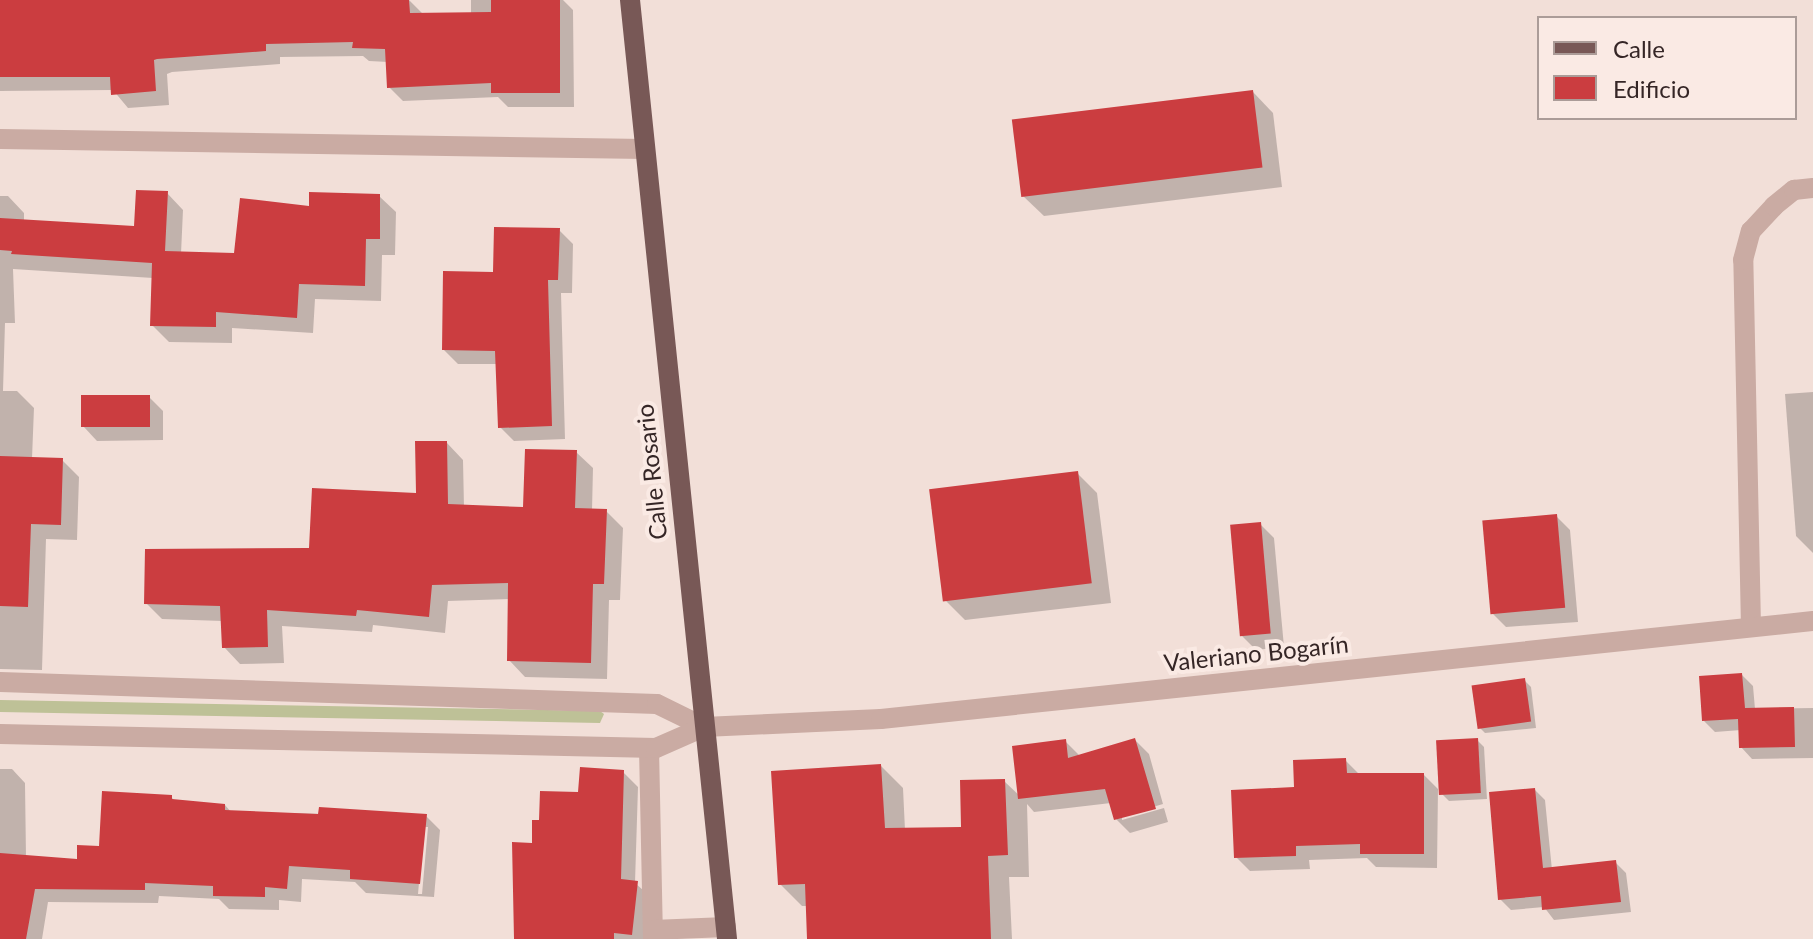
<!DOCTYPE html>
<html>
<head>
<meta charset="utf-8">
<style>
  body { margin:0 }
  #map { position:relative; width:1813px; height:939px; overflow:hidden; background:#f2dfd8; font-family:Lato,sans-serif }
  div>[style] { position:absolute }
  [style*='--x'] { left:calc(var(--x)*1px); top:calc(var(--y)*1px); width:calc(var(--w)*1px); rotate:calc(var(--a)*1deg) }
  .green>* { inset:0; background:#bec197 }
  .shadow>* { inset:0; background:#0003 }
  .building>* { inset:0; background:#cb3d40; transform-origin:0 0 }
  .minor>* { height:20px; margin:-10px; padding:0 10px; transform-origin:10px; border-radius:10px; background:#caaba3 }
  .tertiary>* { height:20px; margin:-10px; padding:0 10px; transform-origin:10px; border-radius:10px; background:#caaba3 }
  .primary>* { height:20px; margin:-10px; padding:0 10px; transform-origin:10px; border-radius:10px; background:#785856 }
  span { translate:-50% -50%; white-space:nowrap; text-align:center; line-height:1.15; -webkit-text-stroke:8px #faeae4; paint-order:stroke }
  .street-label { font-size:24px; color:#352626 }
  .legend { position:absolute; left:1537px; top:16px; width:260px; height:104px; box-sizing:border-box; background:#faeae4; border:2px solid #ab9c98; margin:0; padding:10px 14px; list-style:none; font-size:24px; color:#352626 }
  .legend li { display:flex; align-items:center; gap:16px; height:40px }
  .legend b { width:40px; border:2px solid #ab9c98 }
</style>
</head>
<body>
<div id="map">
  <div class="green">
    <i style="clip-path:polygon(0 700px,600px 711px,604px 714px,600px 723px,0 712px)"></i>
  </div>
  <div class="shadow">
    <i style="clip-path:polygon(0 0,409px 0,424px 15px,471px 14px,471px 0,563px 0,573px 10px,574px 107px,508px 107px,498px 97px,403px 101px,389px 87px,388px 62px,369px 61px,363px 56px,280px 57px,280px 64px,172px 72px,167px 74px,169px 105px,128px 108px,113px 90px,0 91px)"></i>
    <i style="clip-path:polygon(1253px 92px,1273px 113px,1282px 187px,1044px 216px,1023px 196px)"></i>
    <i style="clip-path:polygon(167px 193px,183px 210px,181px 254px,236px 255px,311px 208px,379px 196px,396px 212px,395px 255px,382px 255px,381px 301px,315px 299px,313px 333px,232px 328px,232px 343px,169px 342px,152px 325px,153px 278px,13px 269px,15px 323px,5px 323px,3px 391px,17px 391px,34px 408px,32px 459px,62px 460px,79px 477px,77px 540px,46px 539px,42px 670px,0 669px,0 196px,8px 196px,24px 213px,24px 221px,135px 228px)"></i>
    <i style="clip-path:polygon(559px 230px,573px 244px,572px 293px,561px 293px,565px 439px,514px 441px,500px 427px,498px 364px,458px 364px,444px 350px,495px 274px)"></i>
    <i style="clip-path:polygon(1813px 392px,1813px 553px,1796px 536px,1785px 394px)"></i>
    <i style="clip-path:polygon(149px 397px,163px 411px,163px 440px,97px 441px,83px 426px)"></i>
    <i style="clip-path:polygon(447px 443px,463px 460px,464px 507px,525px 509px,576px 452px,593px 468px,592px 511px,606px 511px,623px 528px,620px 600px,609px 600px,607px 679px,525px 677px,509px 660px,510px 599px,448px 601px,445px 633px,373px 625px,372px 632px,282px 626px,284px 663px,240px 664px,224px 647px,223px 621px,162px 619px,146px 603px,311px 550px,418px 496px)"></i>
    <i style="clip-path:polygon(1077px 473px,1097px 493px,1111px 603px,965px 620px,945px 600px)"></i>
    <i style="clip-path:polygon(1556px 516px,1570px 530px,1578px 622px,1506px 627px,1492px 613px)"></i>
    <i style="clip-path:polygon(1260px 524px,1274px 538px,1284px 647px,1256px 650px,1242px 636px)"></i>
    <i style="clip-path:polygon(1742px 675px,1753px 686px,1755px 709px,1813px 708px,1813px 758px,1752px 759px,1741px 747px,1741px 730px,1715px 732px,1704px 721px)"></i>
    <i style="clip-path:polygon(1524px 680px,1531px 687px,1536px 728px,1485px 733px,1478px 726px)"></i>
    <i style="clip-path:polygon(1135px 740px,1149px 754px,1163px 804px,1122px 816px,1122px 820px,1164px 808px,1168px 822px,1130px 833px,1116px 819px,1111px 803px,1034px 812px,1027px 804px,1029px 877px,1009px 877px,1012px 939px,809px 939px,808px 906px,802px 906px,780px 884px,881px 766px,903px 788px,905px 830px,963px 829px,1004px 781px,1020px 796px,1065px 741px,1080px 756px)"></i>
    <i style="clip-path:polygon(1477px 740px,1484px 747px,1487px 799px,1449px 801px,1442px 794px)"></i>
    <i style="clip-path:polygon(1345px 760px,1359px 774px,1424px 775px,1438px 789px,1437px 868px,1376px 867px,1367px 858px,1309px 860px,1310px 869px,1250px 871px,1236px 857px,1296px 789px)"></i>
    <i style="clip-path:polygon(evenodd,0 769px,12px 769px,25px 783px,26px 857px,79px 862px,171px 797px,175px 801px,225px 805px,231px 812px,426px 816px,440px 830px,434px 897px,366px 893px,355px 882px,302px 879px,301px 902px,279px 900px,279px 910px,229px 909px,219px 899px,159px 896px,158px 903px,48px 902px,42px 939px,0 939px,0 769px,424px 827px,428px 827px,422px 894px,418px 894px,424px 827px)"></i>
    <i style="clip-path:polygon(623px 772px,638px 787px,635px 883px,652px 898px,648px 939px,516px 939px,541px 822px,580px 794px)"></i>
    <i style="clip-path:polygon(1535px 790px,1545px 800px,1552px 870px,1616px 863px,1626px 873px,1631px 912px,1554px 920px,1544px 907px,1511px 910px,1500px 899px)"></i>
  </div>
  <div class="building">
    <i style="clip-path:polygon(0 0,409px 0,410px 13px,491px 12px,491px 0,560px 0,560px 93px,491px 93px,491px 83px,387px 88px,385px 49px,352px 48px,353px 42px,266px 44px,266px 51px,157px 59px,154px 60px,156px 91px,111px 95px,110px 77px,0 77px)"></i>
    <i style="left:1253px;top:90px;width:78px;height:243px;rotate:83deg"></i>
    <i style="clip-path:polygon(136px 190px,168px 191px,165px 251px,234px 253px,240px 198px,309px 206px,309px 192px,380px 194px,380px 239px,366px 239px,365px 286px,299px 284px,297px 318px,216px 312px,216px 327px,150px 326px,152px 263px,11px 254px,12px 251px,0 250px,0 218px,134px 226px)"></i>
    <i style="clip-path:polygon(494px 227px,560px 228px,558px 280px,548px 280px,552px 426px,498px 428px,495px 351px,442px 350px,443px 271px,493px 272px)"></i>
    <i style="left:81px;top:395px;width:69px;height:32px"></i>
    <i style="clip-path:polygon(415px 441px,447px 441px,448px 504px,523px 507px,525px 449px,577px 450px,575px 508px,607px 509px,604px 584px,593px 584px,591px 663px,507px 661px,508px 583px,432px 585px,429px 617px,357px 610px,356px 616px,267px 610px,268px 647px,222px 648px,220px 606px,144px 604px,145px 549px,309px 548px,312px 488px,416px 493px)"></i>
    <i style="clip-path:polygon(0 456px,63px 458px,61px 525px,31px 524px,28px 607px,0 606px)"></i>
    <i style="left:1078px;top:471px;width:113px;height:150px;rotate:83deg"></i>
    <i style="left:1557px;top:514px;width:94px;height:75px;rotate:85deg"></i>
    <i style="left:1261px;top:522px;width:112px;height:31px;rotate:85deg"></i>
    <i style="clip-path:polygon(1742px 673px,1745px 708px,1794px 707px,1795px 747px,1739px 748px,1738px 719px,1702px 721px,1699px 676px)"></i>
    <i style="left:1525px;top:678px;width:44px;height:54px;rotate:82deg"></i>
    <i style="clip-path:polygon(1135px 738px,1156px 809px,1114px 820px,1105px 789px,1018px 799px,1012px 746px,1066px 739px,1068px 758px)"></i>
    <i style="left:1478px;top:738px;width:55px;height:42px;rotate:87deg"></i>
    <i style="clip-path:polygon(1346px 758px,1347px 773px,1424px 773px,1424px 854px,1360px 854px,1360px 844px,1296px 846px,1296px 856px,1234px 858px,1231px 790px,1294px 787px,1293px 760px)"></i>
    <i style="clip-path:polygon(881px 764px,885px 828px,961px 827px,960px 780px,1005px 779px,1008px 855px,988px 856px,991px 939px,807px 939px,805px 884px,778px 885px,771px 771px)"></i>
    <i style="clip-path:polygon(580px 767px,624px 770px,621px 879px,638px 881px,632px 935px,614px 933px,614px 939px,514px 939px,512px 842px,532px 843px,532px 820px,539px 820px,540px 791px,578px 792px)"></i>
    <i style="clip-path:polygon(1535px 788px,1543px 868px,1616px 860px,1621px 902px,1542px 910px,1541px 896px,1498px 900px,1489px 792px)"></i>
    <i style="clip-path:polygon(102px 791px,172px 795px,172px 799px,225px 804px,225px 810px,318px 814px,319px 807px,427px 814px,420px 884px,350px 879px,350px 870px,289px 866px,287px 889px,265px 887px,265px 897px,213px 896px,213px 886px,145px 883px,145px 890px,35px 889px,26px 939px,0 939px,0 853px,77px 859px,77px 845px,99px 846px)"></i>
  </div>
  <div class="minor">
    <i style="--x:0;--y:139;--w:645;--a:0.89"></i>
    <i style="--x:1751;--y:627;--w:367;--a:-91.2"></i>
    <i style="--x:1743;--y:260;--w:30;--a:-75"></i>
    <i style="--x:1751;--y:231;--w:34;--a:-47"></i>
    <i style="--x:1774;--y:206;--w:26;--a:-39"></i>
    <i style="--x:1794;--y:190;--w:19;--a:-6"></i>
    <i style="--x:649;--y:748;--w:191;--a:88.8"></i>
    <i style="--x:653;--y:930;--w:73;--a:-2.4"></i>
  </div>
  <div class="tertiary">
    <i style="--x:0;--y:682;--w:657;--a:1.92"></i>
    <i style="--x:657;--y:704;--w:52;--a:26.1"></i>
    <i style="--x:0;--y:734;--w:656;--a:1.22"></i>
    <i style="--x:656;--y:748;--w:52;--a:-23.6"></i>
    <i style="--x:704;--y:727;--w:177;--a:-2.6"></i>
    <i style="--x:881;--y:719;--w:937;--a:-6"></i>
  </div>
  <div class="primary">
    <i style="--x:630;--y:0;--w:944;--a:84.1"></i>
  </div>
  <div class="street-label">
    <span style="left:651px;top:472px;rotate:-96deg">Calle Rosario</span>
    <span style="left:1256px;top:653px;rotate:-6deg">Valeriano Bogarín</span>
  </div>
  <ul class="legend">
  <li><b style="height:10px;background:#785856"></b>Calle</li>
  <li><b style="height:22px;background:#cb3d40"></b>Edificio</li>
  </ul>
</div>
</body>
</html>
